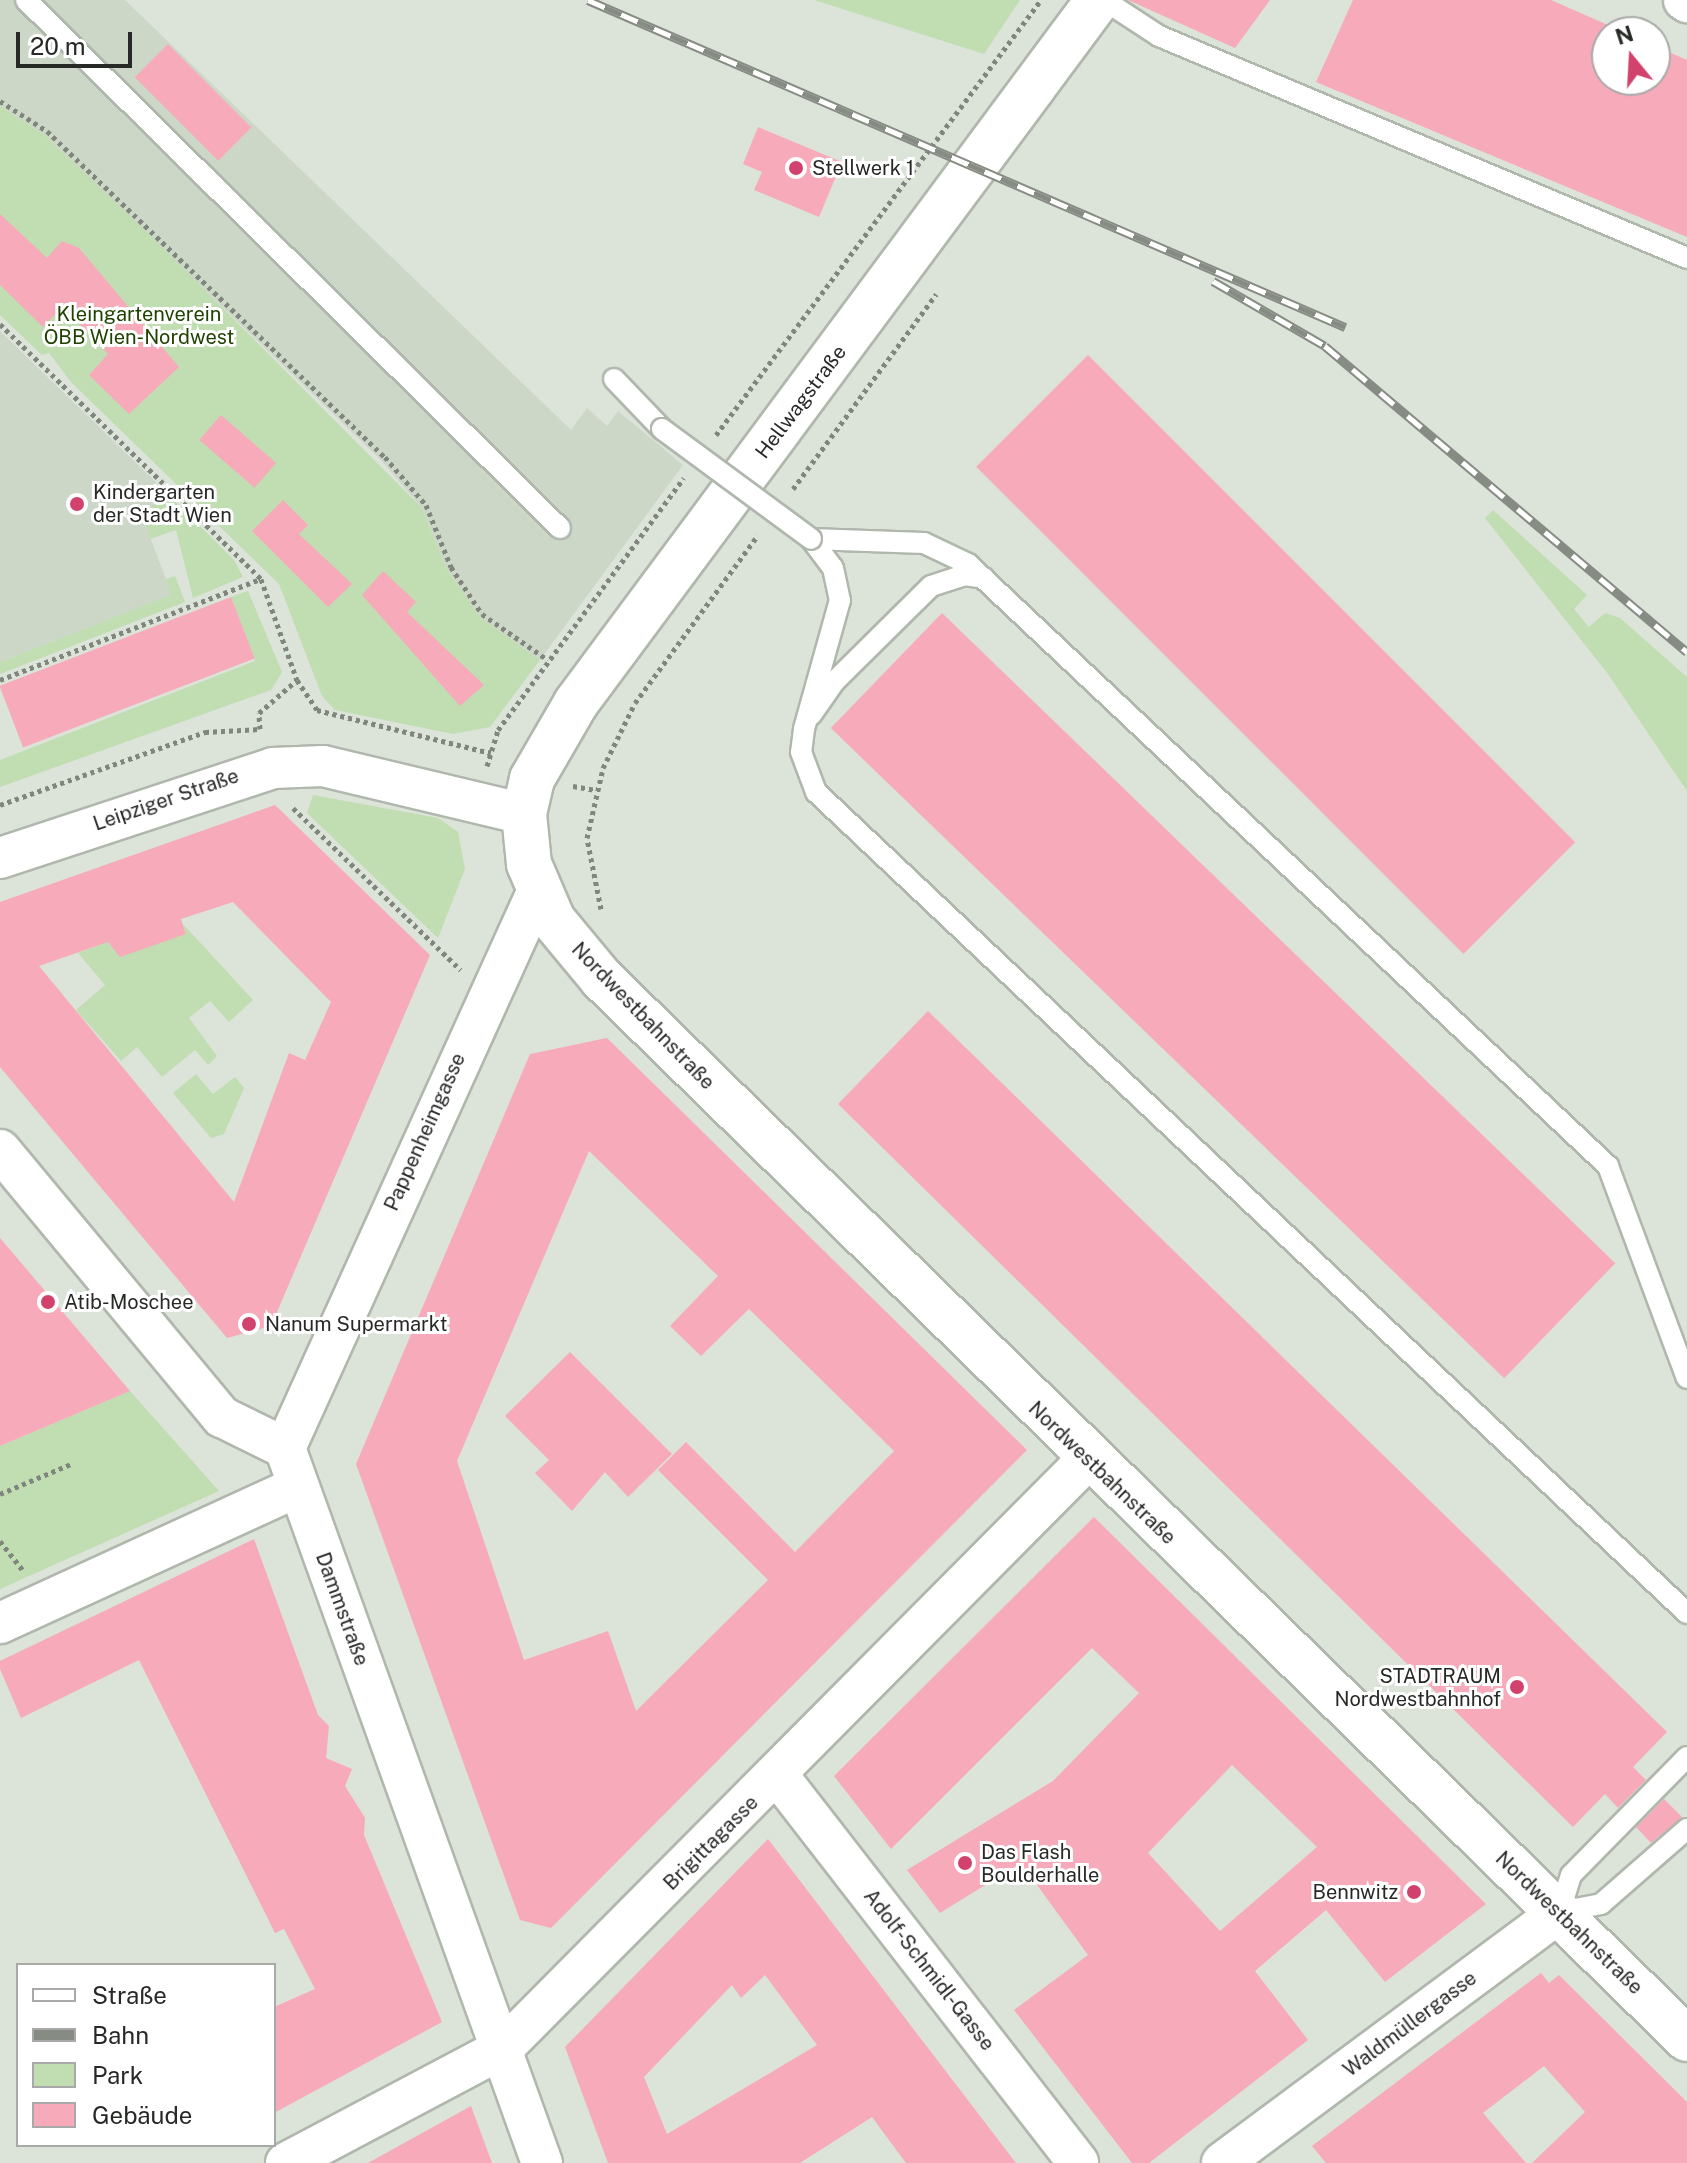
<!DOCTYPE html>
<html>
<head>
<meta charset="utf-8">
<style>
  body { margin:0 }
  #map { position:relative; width:1687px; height:2163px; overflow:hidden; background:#dce3d9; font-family:"Public Sans",sans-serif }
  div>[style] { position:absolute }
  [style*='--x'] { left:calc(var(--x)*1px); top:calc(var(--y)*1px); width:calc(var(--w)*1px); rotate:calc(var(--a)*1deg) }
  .built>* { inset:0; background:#cdd7c8 }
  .green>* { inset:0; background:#c1ddb2 }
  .building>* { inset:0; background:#f7aab9; transform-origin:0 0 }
  .path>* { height:5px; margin-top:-2.5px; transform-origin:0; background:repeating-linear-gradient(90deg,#80857e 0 4px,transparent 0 8px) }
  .roads { filter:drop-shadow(2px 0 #b0b7ad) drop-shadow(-2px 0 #b0b7ad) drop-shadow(0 2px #b0b7ad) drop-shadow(0 -2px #b0b7ad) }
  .lane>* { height:20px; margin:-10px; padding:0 10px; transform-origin:10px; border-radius:10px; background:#fff }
  .street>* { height:40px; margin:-20px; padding:0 20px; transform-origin:20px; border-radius:20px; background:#fff }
  .secondary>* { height:44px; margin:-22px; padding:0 22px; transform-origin:22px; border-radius:22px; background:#fff }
  .rail>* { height:9px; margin-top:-4.5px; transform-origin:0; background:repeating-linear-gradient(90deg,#fff 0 18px,#868b84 0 36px); box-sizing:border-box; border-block:2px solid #868b84 }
  .bridges { filter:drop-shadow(2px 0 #b0b7ad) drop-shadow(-2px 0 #b0b7ad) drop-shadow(0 2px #b0b7ad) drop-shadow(0 -2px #b0b7ad) }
  .lane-bridge>* { height:20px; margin:-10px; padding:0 10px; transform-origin:10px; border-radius:10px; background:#fff }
  .dots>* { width:22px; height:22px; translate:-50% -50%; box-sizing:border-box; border:4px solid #fff; border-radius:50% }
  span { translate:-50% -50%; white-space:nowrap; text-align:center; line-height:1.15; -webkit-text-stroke:6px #fff; paint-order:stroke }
  .poi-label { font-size:20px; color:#262925 }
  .left { translate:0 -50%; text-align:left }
  .right { translate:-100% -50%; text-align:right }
  .park-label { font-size:20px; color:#204201 }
  .street-label { font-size:20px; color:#262925 }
  .legend { position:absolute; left:16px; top:1963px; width:260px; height:184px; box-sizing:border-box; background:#fff; border:2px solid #a8a9a8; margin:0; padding:10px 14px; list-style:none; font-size:24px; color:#262925 }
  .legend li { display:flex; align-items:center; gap:16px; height:40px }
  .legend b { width:40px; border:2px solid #a8a9a8 }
  .north { position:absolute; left:1591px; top:16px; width:80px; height:80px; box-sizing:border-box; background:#fff; border:2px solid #a8a9a8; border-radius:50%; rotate:342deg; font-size:22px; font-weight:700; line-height:32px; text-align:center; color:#262925 }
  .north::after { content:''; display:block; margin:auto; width:28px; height:36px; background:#d1436d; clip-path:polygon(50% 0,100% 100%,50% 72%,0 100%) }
  .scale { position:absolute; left:16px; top:32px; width:116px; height:36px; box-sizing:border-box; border:4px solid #262925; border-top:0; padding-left:10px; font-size:24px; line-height:28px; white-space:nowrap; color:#262925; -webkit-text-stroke:6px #fff; paint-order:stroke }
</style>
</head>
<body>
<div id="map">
  <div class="built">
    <i style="clip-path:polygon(0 0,125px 0,571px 430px,587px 408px,607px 426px,618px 411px,683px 465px,540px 660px,480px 617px,446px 568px,422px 508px,380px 459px,43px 134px,0 106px)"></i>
    <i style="clip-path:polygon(0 331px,166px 492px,142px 516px,172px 595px,0 662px)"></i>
  </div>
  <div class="green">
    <i style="clip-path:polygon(814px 0,1020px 0,984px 54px)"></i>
    <i style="clip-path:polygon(0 106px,43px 134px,150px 235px,422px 508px,446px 568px,480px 617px,540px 660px,490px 727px,453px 734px,335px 710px,322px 696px,279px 584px,71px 382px,49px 353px,42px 355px,0 315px)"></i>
    <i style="clip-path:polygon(166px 492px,234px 560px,243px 577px,193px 598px,176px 530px,150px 539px,143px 515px)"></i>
    <i style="clip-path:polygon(1493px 510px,1587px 595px,1574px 609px,1589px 627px,1605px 613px,1620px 618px,1687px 677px,1687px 791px,1608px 674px,1485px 518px)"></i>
    <i style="clip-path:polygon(175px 576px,185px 602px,0 674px,0 662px,171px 595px,166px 579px)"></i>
    <i style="clip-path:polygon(248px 591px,282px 672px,271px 690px,0 787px,0 760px,255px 661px,231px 597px)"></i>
    <i style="clip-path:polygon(313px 795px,438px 818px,458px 832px,465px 869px,438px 938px,307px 813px)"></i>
    <i style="clip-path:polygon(183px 924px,253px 1000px,229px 1022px,210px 1001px,189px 1018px,217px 1056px,208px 1065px,195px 1050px,162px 1077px,137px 1047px,121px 1061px,76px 1010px,105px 985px,78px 953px,108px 942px,120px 956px,186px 934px)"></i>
    <i style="clip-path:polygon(196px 1074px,213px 1094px,235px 1077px,244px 1088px,224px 1134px,211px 1138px,173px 1093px)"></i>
    <i style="clip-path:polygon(130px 1391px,219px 1491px,0 1589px,0 1446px)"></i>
  </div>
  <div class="building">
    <i style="clip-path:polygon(1128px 0,1270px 0,1235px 48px)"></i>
    <i style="clip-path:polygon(1353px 0,1551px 0,1624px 32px,1607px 32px,1607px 80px,1655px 80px,1655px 46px,1687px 60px,1687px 237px,1316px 82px)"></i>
    <i style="left:168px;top:44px;width:118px;height:47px;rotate:45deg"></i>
    <i style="clip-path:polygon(758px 127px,842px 162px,819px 217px,754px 190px,762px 172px,743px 164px)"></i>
    <i style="clip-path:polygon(0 214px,47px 258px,62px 241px,79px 248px,179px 367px,129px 414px,89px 375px,108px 354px,63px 306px,43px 327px,0 285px)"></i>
    <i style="left:1088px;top:355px;width:689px;height:158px;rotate:45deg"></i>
    <i style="left:221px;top:415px;width:73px;height:33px;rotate:41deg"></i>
    <i style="clip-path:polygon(283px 500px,308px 525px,299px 534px,352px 584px,328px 607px,252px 531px)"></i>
    <i style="clip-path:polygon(383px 571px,416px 602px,407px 612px,484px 685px,460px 706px,362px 595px)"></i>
    <i style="left:231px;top:597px;width:66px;height:248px;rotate:69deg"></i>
    <i style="left:942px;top:613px;width:936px;height:160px;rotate:44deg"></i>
    <i style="clip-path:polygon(evenodd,275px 805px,430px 955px,271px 1326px,227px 1338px,0 1067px,0 902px,275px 805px,233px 902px,331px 1002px,305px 1060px,289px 1053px,234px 1202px,39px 966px,108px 942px,120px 957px,186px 934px,181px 919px,233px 902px)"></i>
    <i style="clip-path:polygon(928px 1011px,1667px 1732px,1633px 1767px,1646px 1780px,1618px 1808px,1605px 1794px,1573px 1827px,838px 1104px)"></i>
    <i style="clip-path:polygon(evenodd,607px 1038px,1027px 1450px,551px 1928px,520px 1920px,356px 1464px,530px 1054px,607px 1038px,589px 1151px,718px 1276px,670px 1326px,701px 1356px,749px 1309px,894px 1451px,795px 1552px,686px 1442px,658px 1470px,768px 1580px,636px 1711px,608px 1631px,524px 1660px,457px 1461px,589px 1151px)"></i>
    <i style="clip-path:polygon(0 1238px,130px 1391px,0 1446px)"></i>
    <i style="clip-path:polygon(570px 1352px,672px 1454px,628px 1497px,605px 1472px,572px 1511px,535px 1473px,549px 1460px,505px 1416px)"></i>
    <i style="clip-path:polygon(evenodd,1094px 1517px,1486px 1904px,1385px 1982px,1326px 1910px,1255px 1971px,1308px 2040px,1149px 2163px,1132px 2163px,1014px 2010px,1088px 1955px,1021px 1863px,940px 1913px,907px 1870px,1053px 1781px,1139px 1693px,1092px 1648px,891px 1849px,834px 1776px,1094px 1517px,1232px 1765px,1317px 1847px,1220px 1931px,1148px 1853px,1232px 1765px)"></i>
    <i style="clip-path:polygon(254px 1539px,318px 1715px,329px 1726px,326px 1758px,352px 1769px,345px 1786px,365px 1818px,364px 1835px,442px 2022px,274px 2113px,274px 2007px,315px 1989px,284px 1929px,275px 1933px,139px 1660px,21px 1718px,0 1669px,0 1661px)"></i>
    <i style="clip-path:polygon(1664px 1799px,1682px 1817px,1651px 1843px,1636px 1827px)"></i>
    <i style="clip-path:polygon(evenodd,768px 1839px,1016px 2163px,906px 2163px,872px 2117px,800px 2163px,608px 2163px,565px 2047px,768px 1839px,765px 1975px,817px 2045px,667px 2134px,644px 2077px,732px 1985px,741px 1998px,765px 1975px)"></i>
    <i style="clip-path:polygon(1541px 1973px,1549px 1983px,1559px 1975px,1687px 2102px,1687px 2163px,1532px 2163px,1585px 2112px,1544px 2066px,1483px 2113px,1526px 2163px,1326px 2163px,1312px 2146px)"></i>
    <i style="clip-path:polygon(471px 2106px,492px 2163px,368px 2163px)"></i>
  </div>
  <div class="path">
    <i style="--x:0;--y:101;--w:56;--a:32.6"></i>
    <i style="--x:47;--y:131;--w:470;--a:44"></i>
    <i style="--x:385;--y:457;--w:63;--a:49.5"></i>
    <i style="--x:426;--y:505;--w:67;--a:68"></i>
    <i style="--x:451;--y:567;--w:56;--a:56.6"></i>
    <i style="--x:482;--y:614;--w:80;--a:34.9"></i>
    <i style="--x:0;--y:324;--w:365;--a:44.3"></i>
    <i style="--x:261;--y:579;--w:107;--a:70.4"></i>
    <i style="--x:297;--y:680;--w:36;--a:56"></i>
    <i style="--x:317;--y:710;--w:179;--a:13.9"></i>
    <i style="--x:716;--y:435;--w:543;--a:-53.24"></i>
    <i style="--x:793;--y:489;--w:242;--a:-53.7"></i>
    <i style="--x:0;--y:680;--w:280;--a:-21.2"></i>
    <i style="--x:260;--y:729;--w:16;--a:-94"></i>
    <i style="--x:259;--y:713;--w:50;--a:-41"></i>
    <i style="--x:487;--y:766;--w:38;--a:-73"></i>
    <i style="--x:498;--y:730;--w:313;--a:-53.6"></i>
    <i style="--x:573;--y:786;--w:23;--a:10"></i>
    <i style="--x:0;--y:805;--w:218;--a:-19.6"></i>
    <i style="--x:205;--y:732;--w:56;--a:-3.1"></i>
    <i style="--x:293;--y:808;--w:233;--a:44"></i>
    <i style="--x:601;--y:909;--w:72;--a:-101.2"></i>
    <i style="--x:587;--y:838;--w:72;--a:-77.1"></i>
    <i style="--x:603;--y:768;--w:72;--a:-63.8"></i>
    <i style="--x:635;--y:703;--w:208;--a:-53.8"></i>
    <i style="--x:0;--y:1494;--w:77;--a:-22.9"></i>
    <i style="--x:0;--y:1541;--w:37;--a:52"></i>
  </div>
  <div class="roads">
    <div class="lane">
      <i style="--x:26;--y:0;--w:751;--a:44.68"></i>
      <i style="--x:1104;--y:0;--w:66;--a:33.2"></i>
      <i style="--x:1159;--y:36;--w:573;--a:22.8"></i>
      <i style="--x:614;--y:379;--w:69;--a:46.2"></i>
      <i style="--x:811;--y:539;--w:36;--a:53"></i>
      <i style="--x:833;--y:568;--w:33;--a:78"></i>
      <i style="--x:840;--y:600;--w:134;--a:105.6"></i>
      <i style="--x:804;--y:729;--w:23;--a:97"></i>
      <i style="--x:801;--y:752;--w:43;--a:69.4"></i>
      <i style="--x:816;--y:792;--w:1197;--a:43.31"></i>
      <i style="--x:811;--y:539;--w:113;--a:2"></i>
      <i style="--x:924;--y:543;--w:49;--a:25.5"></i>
      <i style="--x:968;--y:564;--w:879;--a:43.25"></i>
      <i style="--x:1608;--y:1166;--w:226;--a:69.6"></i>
      <i style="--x:811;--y:715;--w:40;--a:-55.1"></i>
      <i style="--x:834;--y:682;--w:136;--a:-44.7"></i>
      <i style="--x:931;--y:586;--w:36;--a:-18"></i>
      <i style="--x:965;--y:575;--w:19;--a:9"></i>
      <i style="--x:1687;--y:1757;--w:165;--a:134.5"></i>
      <i style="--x:1571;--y:1875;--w:39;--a:107"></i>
      <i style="--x:1560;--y:1912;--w:42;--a:-11"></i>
      <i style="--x:1601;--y:1904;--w:114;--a:-41.1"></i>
    </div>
    <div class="street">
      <i style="--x:1684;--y:0;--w:4;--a:34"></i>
      <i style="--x:0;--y:858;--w:287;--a:-18.2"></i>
      <i style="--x:273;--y:768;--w:50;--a:-2.3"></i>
      <i style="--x:323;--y:766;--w:207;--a:13.4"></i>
      <i style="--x:0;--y:1150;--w:347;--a:50.3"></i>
      <i style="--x:222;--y:1417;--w:70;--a:26.2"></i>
      <i style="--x:285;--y:1448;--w:760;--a:70.23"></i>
      <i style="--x:285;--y:1448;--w:613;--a:-65.61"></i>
      <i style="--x:0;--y:1623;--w:327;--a:-24.6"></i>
      <i style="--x:779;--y:1777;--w:488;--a:52.2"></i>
      <i style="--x:286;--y:2163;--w:246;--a:-27.9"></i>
      <i style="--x:503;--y:2048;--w:829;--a:-45.2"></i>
      <i style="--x:1222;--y:2163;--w:421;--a:-36.6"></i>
    </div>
    <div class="secondary">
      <i style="--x:1098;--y:0;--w:876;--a:126.6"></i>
      <i style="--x:576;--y:703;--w:88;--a:120.1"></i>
      <i style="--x:532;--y:779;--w:36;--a:103"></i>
      <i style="--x:524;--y:814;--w:50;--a:84.3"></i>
      <i style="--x:529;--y:864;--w:61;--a:66.8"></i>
      <i style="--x:553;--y:920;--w:77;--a:50.3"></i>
      <i style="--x:602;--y:979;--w:1517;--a:44.33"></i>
    </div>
  </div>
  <div class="rail">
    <i style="--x:588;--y:0;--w:825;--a:23.36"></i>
    <i style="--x:1213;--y:281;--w:129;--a:30.1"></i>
    <i style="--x:1325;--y:346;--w:474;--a:40.2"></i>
  </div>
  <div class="bridges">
    <div class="lane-bridge">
      <i style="--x:662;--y:429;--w:185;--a:36.4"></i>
    </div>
  </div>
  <div class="dots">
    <i style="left:796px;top:168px;background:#d1436d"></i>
    <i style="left:77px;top:504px;background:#d1436d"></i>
    <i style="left:48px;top:1302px;background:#d1436d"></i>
    <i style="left:249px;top:1324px;background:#d1436d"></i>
    <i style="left:1517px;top:1687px;background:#d1436d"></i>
    <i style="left:965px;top:1863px;background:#d1436d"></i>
    <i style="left:1414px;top:1892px;background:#d1436d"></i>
  </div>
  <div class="poi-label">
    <span class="left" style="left:812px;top:168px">Stellwerk 1</span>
    <span class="left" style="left:93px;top:504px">Kindergarten<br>der Stadt Wien</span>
    <span class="left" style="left:64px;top:1302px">Atib-Moschee</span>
    <span class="left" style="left:265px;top:1324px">Nanum Supermarkt</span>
    <span class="right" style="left:1501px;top:1688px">STADTRAUM<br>Nordwestbahnhof</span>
    <span class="left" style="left:981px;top:1864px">Das Flash<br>Boulderhalle</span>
    <span class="right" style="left:1398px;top:1892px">Bennwitz</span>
  </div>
  <div class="park-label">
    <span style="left:139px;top:326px">Kleingartenverein<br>ÖBB Wien-Nordwest</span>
  </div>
  <div class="street-label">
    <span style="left:801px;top:402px;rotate:-53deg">Hellwagstraße</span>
    <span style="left:166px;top:800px;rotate:-19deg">Leipziger Straße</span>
    <span style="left:643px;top:1016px;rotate:46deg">Nordwestbahnstraße</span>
    <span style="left:425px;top:1132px;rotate:-66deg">Pappenheimgasse</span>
    <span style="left:1102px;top:1473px;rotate:44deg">Nordwestbahnstraße</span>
    <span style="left:342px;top:1609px;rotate:70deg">Dammstraße</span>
    <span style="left:711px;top:1843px;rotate:-45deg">Brigittagasse</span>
    <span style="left:1569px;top:1923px;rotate:44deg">Nordwestbahnstraße</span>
    <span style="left:929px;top:1970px;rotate:52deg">Adolf-Schmidl-Gasse</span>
    <span style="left:1410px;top:2024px;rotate:-37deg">Waldmüllergasse</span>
  </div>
  <ul class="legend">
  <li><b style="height:10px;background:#fff"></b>Straße</li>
  <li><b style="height:10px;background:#868b84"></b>Bahn</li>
  <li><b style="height:22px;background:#c1ddb2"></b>Park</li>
  <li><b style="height:22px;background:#f7aab9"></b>Gebäude</li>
  </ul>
  <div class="north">N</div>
  <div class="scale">20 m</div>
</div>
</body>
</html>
